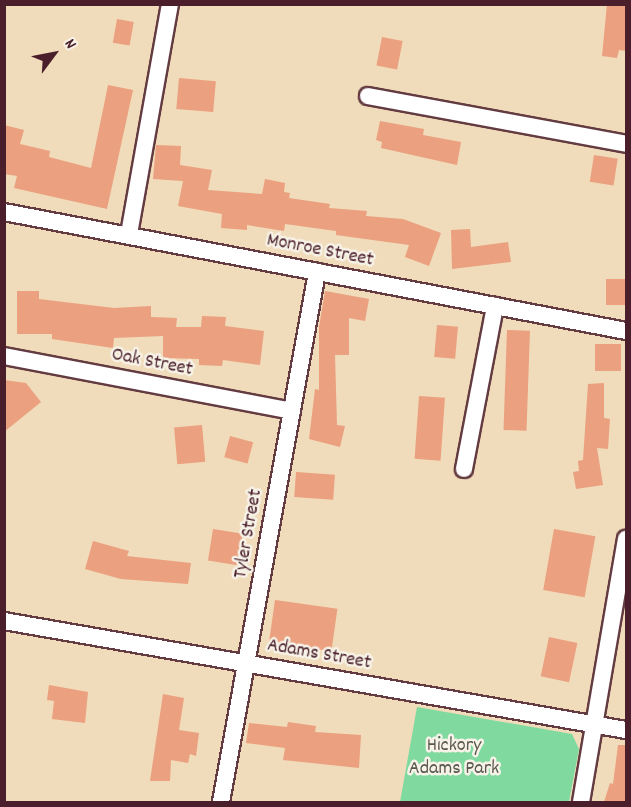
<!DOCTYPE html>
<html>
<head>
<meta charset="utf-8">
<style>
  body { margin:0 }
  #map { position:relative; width:631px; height:807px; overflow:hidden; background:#f0dbba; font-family:Dekko,sans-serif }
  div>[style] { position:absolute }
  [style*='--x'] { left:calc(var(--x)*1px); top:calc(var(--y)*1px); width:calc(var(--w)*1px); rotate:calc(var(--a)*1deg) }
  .green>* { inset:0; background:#80daa0 }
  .building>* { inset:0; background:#eba07f; transform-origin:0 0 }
  .roads { filter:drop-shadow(2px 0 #633b40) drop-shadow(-2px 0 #633b40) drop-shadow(0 2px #633b40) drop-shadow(0 -2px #633b40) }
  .street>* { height:16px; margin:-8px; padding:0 8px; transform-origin:8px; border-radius:8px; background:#fff }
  span { translate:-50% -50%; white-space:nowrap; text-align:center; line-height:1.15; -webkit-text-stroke:5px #f7f3e8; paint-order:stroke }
  .street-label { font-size:20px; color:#4a1f2b }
  .park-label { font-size:20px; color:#5a574e }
  .frame { position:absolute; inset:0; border:6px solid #4a1f2b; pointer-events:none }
  .north { position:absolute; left:24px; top:24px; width:60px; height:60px; -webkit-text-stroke:4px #f7f3e8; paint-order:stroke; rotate:58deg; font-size:16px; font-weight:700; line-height:24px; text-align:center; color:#4a1f2b }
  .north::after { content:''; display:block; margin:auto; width:21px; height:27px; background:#4a1f2b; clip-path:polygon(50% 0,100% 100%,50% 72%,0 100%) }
</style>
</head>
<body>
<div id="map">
  <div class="green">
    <i style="clip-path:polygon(417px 707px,572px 734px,579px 749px,569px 802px,400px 802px)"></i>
  </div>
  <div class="building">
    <i style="clip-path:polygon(607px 4px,627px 4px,627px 51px,619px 50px,617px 58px,602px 56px)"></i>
    <i style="left:117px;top:19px;width:17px;height:24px;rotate:10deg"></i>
    <i style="left:382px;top:37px;width:21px;height:29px;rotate:11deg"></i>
    <i style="left:179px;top:78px;width:37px;height:31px;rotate:5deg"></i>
    <i style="clip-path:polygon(108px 85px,133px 90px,107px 209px,14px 188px,17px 176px,4px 174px,4px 125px,24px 130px,20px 144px,50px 151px,49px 157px,91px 168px)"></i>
    <i style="clip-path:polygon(380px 121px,424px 129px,423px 135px,461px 142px,457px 165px,381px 148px,382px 142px,376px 140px)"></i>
    <i style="clip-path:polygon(156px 145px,181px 146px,180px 165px,212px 170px,208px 190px,262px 194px,265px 179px,285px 183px,284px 192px,290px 193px,289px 198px,330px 204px,329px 208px,367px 211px,366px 216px,403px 219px,441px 233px,429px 266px,405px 257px,409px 245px,336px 235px,336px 231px,285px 224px,284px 231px,247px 225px,247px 230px,221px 228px,222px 214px,178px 206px,183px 181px,153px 179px)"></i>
    <i style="left:594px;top:155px;width:24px;height:27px;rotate:9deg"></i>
    <i style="clip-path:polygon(470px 229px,471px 247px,508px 242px,511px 262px,452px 269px,451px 230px)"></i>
    <i style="left:627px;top:279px;width:26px;height:21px;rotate:90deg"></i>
    <i style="clip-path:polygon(17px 291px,39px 291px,39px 299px,114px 308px,151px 306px,151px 317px,177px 318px,176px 327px,201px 327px,202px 316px,226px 317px,225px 326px,264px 331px,260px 365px,223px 360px,222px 366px,199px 365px,199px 359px,163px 358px,163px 336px,114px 338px,113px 348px,52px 339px,52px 334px,17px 334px)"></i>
    <i style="clip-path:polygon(325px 291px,369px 299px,365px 321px,349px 318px,349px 355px,335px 355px,337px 425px,345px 426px,340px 447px,309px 439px,315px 389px,319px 390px,319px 327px)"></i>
    <i style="left:437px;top:325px;width:21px;height:32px;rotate:5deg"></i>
    <i style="left:507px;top:330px;width:23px;height:100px;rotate:2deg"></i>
    <i style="left:595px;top:344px;width:26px;height:27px"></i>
    <i style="clip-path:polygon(4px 380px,26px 383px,41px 402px,4px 432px)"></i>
    <i style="clip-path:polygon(604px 383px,604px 418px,610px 419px,608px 449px,597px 448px,603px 485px,576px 489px,573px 472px,579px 471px,578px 461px,583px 460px,588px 384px)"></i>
    <i style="left:419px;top:396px;width:26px;height:63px;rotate:4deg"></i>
    <i style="left:202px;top:425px;width:37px;height:28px;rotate:85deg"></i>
    <i style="left:230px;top:436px;width:24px;height:22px;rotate:15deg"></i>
    <i style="left:296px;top:472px;width:39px;height:25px;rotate:4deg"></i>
    <i style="left:213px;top:529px;width:30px;height:32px;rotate:9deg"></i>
    <i style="left:554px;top:529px;width:42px;height:62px;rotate:10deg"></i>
    <i style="clip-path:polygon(93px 541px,129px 551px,127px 556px,191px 563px,188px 584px,121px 579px,85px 569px)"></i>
    <i style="left:275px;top:600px;width:63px;height:43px;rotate:8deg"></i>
    <i style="left:549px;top:637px;width:29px;height:40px;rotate:12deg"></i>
    <i style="clip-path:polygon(49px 685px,88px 692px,85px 723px,52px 719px,54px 701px,47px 700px)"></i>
    <i style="clip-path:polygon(163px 694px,184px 698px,179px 730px,199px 733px,196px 756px,190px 754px,188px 763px,171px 760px,170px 781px,150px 781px)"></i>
    <i style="clip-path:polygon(288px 722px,316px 726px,315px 732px,361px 735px,359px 768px,283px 760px,285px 748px,246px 743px,249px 723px,287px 727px)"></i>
    <i style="clip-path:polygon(618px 745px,627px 745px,627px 802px,604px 802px,610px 783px,613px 784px)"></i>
  </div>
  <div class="roads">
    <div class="street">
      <i style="--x:368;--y:96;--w:262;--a:10.5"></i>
      <i style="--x:4;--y:212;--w:633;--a:10.83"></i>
      <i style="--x:129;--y:234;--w:234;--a:-79.9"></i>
      <i style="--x:4;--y:356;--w:293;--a:10.8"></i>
      <i style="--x:464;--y:469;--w:166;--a:-79.2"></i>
      <i style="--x:4;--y:621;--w:631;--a:9.94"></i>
      <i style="--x:221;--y:802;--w:539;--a:-79.73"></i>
      <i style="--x:581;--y:802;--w:267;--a:-80.3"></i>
    </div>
  </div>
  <div class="street-label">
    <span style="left:320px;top:251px;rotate:11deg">Monroe Street</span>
    <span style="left:152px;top:363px;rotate:11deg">Oak Street</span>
    <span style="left:249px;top:534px;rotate:-80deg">Tyler Street</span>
    <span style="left:319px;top:655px;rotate:10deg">Adams Street</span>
  </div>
  <div class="park-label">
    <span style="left:454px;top:758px">Hickory<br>Adams Park</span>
  </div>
  <div class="frame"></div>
  <div class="north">N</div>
</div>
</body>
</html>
